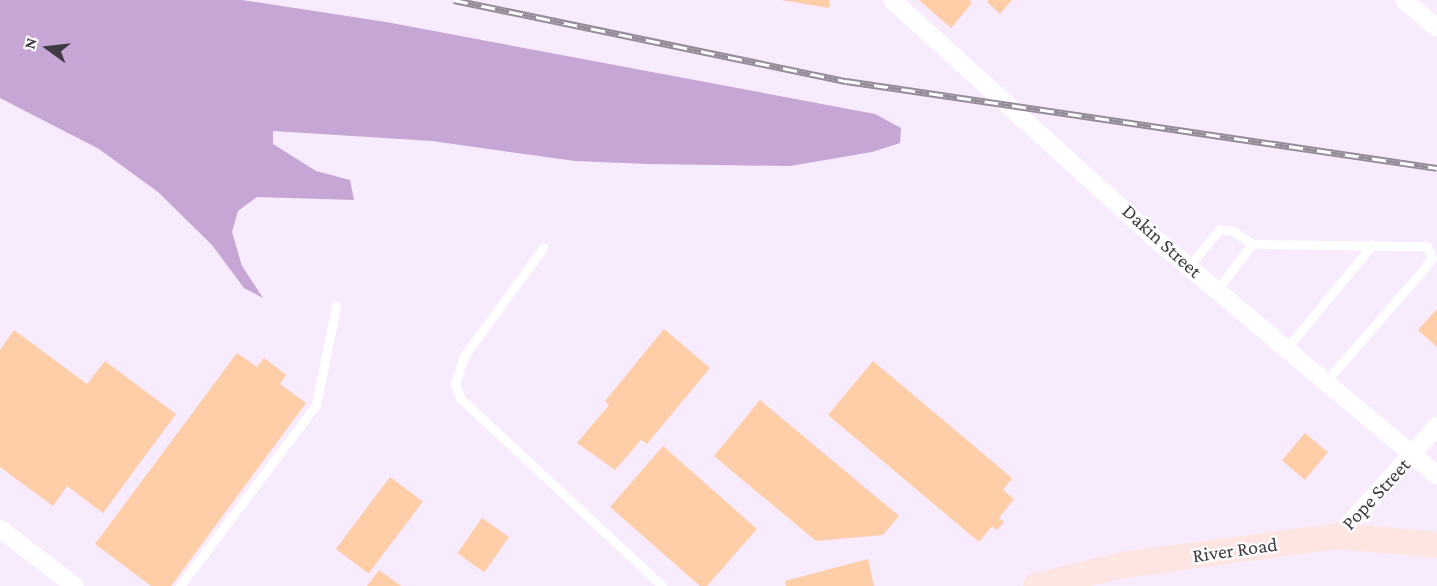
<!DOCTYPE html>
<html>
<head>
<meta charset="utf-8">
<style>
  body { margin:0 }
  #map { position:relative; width:1437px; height:586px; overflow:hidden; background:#f8ebfd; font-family:"Crimson Pro",serif }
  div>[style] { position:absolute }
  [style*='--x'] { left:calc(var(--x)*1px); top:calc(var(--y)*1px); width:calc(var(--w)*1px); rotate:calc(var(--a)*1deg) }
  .forest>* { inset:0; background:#c6a6d4 }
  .building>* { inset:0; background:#fecea9; transform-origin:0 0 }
  .service>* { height:9px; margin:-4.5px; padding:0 4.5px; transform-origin:4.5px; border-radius:4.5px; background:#fff }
  .minor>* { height:18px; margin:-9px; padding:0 9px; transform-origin:9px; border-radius:9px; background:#fff }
  .secondary>* { height:26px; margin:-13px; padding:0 13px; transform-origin:13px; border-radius:13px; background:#fde5e1 }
  .rail>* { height:7px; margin-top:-3.5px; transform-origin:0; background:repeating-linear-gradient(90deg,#fefefe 0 14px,#968c99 0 28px); box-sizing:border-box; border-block:2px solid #968c99 }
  span { translate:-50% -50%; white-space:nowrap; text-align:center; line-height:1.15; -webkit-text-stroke:4.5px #fefefe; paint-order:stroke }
  .street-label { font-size:20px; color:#403a42 }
  .north { position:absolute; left:18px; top:18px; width:60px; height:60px; -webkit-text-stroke:4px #fefefe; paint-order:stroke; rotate:285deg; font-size:16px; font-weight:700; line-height:24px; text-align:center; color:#403a42 }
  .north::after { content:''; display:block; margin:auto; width:21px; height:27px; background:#403a42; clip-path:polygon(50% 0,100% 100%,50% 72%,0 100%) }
</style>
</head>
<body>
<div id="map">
  <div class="forest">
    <i style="clip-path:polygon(0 0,242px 0,386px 22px,875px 114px,901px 128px,900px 143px,872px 152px,790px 166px,648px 164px,575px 161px,432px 141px,273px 131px,273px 144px,316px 171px,350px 180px,354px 200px,257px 197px,238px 211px,232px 232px,242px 266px,263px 298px,244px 288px,212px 245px,158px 192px,99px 149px,0 98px)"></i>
  </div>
  <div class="building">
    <i style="clip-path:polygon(781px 0,830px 0,829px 8px)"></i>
    <i style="clip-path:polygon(919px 0,969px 0,972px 3px,951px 28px)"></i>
    <i style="clip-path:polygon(989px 0,1012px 0,1000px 14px,987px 2px)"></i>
    <i style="clip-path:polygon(1437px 309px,1437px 347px,1418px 330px)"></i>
    <i style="clip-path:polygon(664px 329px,710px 368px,647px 444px,641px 440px,615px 470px,577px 443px,609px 405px,605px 401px)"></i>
    <i style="clip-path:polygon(14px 330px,87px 384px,105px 361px,176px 414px,103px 513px,67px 486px,53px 506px,0 467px,0 350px)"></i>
    <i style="clip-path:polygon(237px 353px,257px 367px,264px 358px,286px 375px,280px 384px,306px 403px,171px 586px,151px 586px,95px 544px)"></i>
    <i style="clip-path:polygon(873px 361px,1012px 478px,1003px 490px,1014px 499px,999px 518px,1004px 522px,997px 530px,992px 526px,979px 542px,828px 415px)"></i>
    <i style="clip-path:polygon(760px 400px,899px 516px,883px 535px,816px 541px,714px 456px)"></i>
    <i style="left:1305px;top:433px;width:30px;height:36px;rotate:40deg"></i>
    <i style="clip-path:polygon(663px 446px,757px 529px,707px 586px,700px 586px,610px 507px)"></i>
    <i style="left:390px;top:477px;width:41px;height:90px;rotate:37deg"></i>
    <i style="left:482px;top:518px;width:33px;height:43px;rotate:35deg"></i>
    <i style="clip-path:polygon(868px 559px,874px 586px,786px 586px,785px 581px)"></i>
    <i style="clip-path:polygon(379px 570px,401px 586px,367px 586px)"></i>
  </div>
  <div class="service">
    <i style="--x:543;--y:248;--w:134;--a:126.2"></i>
    <i style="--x:464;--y:356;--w:29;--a:108"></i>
    <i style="--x:455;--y:384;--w:15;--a:70"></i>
    <i style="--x:460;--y:398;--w:276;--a:42.9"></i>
    <i style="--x:1189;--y:266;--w:48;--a:-50"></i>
    <i style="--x:1220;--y:229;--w:13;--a:9"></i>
    <i style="--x:1233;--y:231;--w:23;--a:34"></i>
    <i style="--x:1252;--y:244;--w:175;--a:0.7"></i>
    <i style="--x:1427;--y:246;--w:13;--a:67"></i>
    <i style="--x:1432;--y:258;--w:15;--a:127"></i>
    <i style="--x:1423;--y:270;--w:147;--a:131.1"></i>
    <i style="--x:1217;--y:290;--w:58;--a:-52.7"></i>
    <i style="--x:1287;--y:348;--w:134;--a:-50.5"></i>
    <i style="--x:180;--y:586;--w:226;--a:-53.1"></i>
    <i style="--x:316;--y:405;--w:101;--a:-78.6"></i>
  </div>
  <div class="minor">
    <i style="--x:892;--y:0;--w:360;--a:42.2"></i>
    <i style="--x:1159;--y:242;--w:363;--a:40"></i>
    <i style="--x:1404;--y:0;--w:43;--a:40.3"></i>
    <i style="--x:0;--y:529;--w:94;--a:37.2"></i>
    <i style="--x:1338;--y:536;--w:148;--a:-48"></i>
  </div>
  <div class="secondary">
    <i style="--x:1036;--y:586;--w:89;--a:-13.6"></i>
    <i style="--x:1123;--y:565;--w:217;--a:-7.7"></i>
    <i style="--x:1338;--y:536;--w:99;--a:5.2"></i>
  </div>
  <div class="rail">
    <i style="--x:454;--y:0;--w:400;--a:11.7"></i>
    <i style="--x:846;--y:81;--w:597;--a:8.37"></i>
  </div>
  <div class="street-label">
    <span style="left:1162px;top:241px;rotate:42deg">Dakin Street</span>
    <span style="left:1376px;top:494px;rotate:-47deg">Pope Street</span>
    <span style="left:1235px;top:550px;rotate:-8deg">River Road</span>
  </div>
  <div class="north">N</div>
</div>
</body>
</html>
